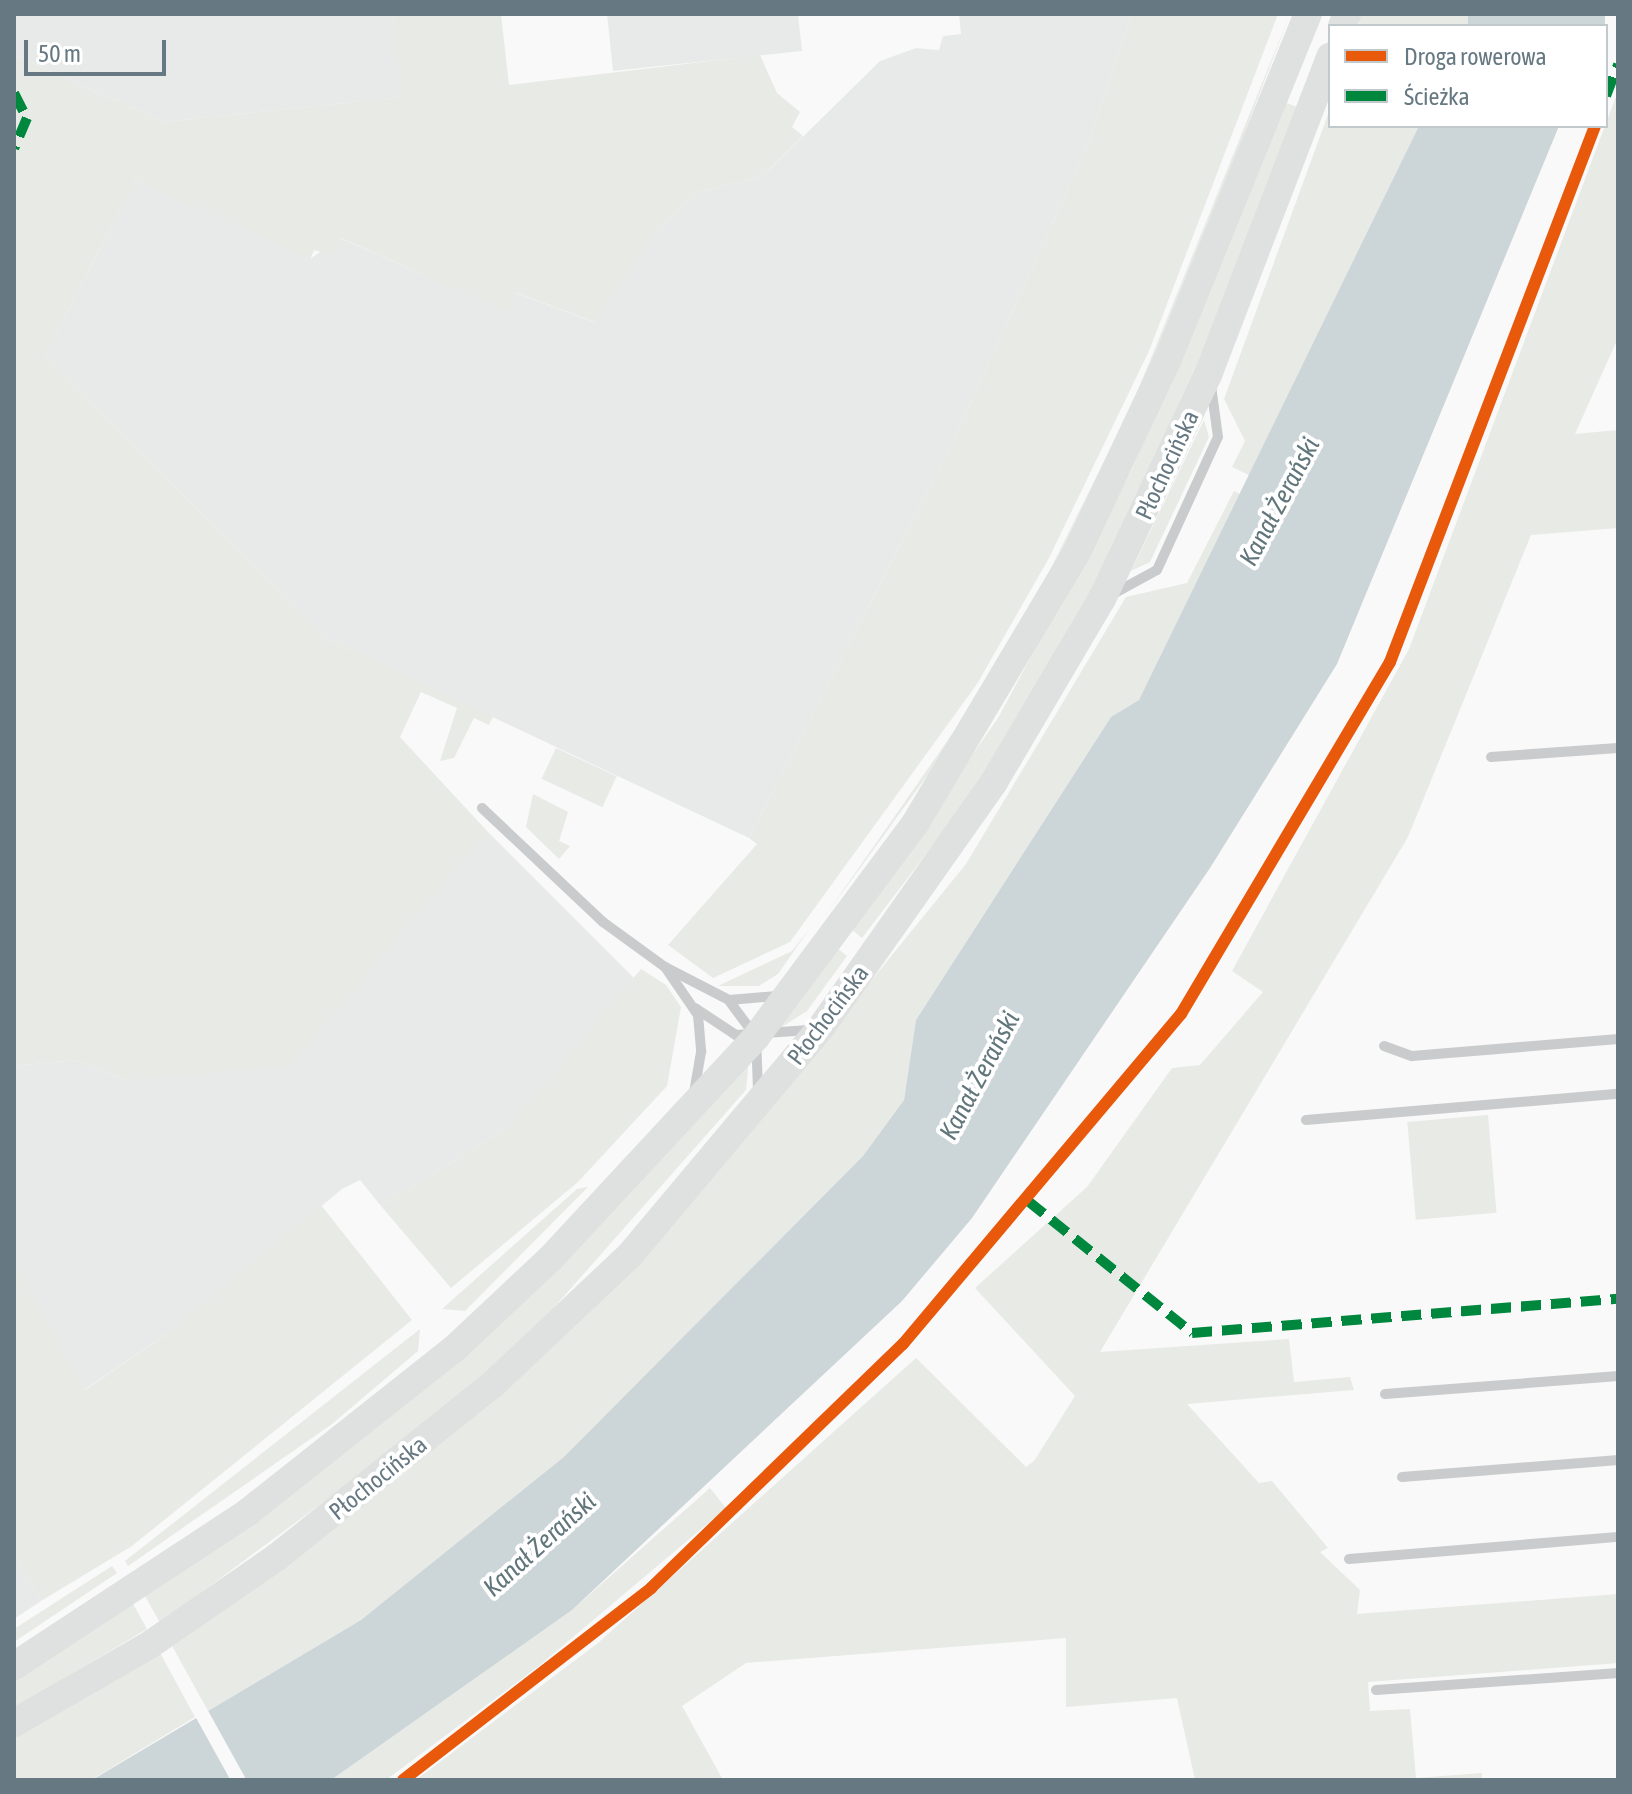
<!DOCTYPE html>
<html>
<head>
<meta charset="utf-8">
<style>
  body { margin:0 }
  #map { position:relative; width:1632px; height:1794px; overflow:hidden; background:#f9f9f9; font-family:"Asap Condensed",sans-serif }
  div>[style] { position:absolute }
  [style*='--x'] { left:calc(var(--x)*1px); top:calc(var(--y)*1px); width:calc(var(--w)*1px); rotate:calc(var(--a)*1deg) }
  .built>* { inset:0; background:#e8eae9 }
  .green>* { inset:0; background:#e8eae6; transform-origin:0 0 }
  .water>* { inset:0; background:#ccd5d7; transform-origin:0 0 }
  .pier>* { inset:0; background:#f9f9f9; transform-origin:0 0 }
  .lane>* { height:10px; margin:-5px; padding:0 5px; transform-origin:5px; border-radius:5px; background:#cacbcc }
  .secondary>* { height:28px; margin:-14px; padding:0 14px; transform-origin:14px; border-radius:14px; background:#dfe0e0 }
  .quiet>* { height:10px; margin-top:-5px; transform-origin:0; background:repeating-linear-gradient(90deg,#00873e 0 20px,transparent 0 30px) }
  .cycleway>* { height:12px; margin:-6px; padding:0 6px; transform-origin:6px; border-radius:6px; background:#e8590c }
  span { translate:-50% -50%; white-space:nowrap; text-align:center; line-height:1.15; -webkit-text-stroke:8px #fff; paint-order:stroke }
  .street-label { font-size:24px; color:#667881 }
  .water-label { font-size:26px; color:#61767b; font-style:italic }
  .frame { position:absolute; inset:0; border:16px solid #667881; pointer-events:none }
  .legend { position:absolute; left:1328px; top:24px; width:280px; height:104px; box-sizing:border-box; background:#fff; border:2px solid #c2c9cd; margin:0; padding:10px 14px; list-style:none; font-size:24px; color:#667881 }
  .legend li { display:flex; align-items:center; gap:16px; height:40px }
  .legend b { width:40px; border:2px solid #c2c9cd }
  .scale { position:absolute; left:24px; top:40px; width:142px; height:36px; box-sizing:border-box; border:4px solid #667881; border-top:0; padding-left:10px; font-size:24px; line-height:28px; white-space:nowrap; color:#667881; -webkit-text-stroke:6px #fff; paint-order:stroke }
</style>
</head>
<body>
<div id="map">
  <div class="built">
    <i style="clip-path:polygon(14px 14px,393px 14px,402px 97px,164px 122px,14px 55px)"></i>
    <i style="clip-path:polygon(607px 14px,798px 14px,802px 51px,613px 71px)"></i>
    <i style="clip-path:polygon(959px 14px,1132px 14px,1086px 150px,947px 454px,749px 838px,323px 637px,45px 355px,136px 179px,310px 259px,340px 238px,507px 311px,516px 293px,594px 322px,661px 225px,698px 192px,763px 176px,880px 61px,916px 48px,939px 50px,943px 36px,961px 34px)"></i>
    <i style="clip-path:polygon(487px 831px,635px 979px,509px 1127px,381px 1206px,360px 1180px,342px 1189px,171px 1331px,84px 1390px,14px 1263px,14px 1066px,75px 1060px,126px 1080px,463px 857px)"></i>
    <i style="clip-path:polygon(14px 1553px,41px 1601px,14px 1619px)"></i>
  </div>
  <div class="green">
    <i style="clip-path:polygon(393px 14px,501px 14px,509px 85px,760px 55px,777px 93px,800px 112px,792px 127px,803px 136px,763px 176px,698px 192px,661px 225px,595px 322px,517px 293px,508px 312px,341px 238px,332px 255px,314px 250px,310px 260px,136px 179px,45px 355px,323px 637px,493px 717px,489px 725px,474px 718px,454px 758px,440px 761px,457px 708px,421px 692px,400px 737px,487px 831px,289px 1066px,126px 1080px,75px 1060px,14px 1066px,14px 55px,164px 122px,401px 97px)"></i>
    <i style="clip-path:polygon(1132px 14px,1278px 14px,1149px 351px,1049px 558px,977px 684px,790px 942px,713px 978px,668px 945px,757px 844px,749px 838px,947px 454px,1086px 150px)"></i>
    <i style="clip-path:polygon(1290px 14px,1165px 341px,1060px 563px,985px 696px,823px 919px,980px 694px,1052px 566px,1132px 405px)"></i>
    <i style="left:1359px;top:14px;width:109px;height:13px"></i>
    <i style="clip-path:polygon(1618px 91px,1618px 338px,1575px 434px,1618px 430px,1618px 528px,1531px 535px,1408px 837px,1100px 1352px,1289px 1339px,1294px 1382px,1350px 1377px,1354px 1390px,1187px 1404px,1259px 1483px,1272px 1481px,1328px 1548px,1320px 1552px,1360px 1590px,1357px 1614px,1618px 1594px,1618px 1663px,1368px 1682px,1370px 1711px,1410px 1709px,1416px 1778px,1482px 1773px,1482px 1780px,1195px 1780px,1177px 1698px,1066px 1707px,1066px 1638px,746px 1663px,682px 1706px,723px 1780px,416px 1780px,598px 1643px,916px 1358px,1026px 1467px,1034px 1461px,1075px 1396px,975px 1288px,1087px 1187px,1172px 1068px,1200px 1065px,1263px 992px,1232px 971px,1409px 649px)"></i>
    <i style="clip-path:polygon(1284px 102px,1297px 107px,1208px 348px,1099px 582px,986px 775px,862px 938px,851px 929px,998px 718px,1132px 469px)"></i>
    <i style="clip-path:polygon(1330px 109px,1330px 126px,1419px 126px,1253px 477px,1232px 467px,1245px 441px,1224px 399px)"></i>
    <i style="clip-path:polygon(1204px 420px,1209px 437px,1150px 562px,1131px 571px)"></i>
    <i style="clip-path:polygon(1234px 491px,1243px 496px,1139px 700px,1111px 717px,916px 1020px,904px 1100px,863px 1156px,565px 1457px,361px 1620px,208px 1711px,171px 1644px,405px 1473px,666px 1233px,966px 864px,1126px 597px,1187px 583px)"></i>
    <i style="left:556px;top:748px;width:67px;height:34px;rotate:25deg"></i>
    <i style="clip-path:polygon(533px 794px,568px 812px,559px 841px,570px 846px,559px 859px,526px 827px)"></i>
    <i style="clip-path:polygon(810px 928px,778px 974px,759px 986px,718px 986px,792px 951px)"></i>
    <i style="clip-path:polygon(836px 947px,847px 956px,807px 1011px,780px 1028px)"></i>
    <i style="clip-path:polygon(641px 969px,666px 985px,681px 1007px,667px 1086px,578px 1182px,451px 1288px,381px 1206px,509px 1127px)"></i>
    <i style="clip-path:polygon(749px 1059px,746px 1090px,535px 1329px,442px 1414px,160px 1623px,144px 1594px,291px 1495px,473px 1347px)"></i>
    <i style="left:1488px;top:1115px;width:98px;height:81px;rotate:85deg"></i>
    <i style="clip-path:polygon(588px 1187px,465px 1311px,442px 1309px,577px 1189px)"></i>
    <i style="clip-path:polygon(321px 1205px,412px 1320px,132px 1546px,41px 1601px,14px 1553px,14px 1263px,85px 1390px,171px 1331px)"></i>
    <i style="clip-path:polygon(420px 1329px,418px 1351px,332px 1424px,128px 1566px,125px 1561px)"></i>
    <i style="clip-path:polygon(710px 1488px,726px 1508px,540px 1665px,386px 1780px,331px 1780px,572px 1610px)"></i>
    <i style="clip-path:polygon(112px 1566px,117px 1573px,14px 1642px,14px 1629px)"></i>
    <i style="clip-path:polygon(132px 1602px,147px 1629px,14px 1708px,14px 1678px)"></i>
    <i style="clip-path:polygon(159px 1651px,195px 1717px,91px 1780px,14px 1780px,14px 1736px)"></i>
  </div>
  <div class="water">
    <i style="left:1468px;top:14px;width:137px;height:13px"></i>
    <i style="clip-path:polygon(1419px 126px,1559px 126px,1337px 664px,1210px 868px,972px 1218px,902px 1301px,572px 1610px,331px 1780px,92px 1780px,361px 1620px,564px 1457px,863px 1156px,904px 1100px,916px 1020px,1111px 717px,1139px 700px)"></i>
  </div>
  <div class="pier">
    <i style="left:206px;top:1707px;width:83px;height:14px;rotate:61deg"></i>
  </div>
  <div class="lane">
    <i style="--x:1111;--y:595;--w:52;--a:-28.5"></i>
    <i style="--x:1157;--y:570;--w:146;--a:-65.4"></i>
    <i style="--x:1218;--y:437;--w:51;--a:-97.8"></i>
    <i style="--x:1491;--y:757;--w:127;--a:-4.1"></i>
    <i style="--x:482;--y:808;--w:166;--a:43.3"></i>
    <i style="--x:603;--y:922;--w:77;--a:36"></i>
    <i style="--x:665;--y:967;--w:72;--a:27.3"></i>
    <i style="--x:729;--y:1000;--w:48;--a:-4.8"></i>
    <i style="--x:665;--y:967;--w:58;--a:55.5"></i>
    <i style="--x:698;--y:1015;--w:37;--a:85"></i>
    <i style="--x:701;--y:1052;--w:42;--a:99.7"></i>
    <i style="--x:730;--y:1002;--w:44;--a:53.4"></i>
    <i style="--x:756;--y:1037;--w:51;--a:87.8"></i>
    <i style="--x:695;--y:1008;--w:49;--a:33.4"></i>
    <i style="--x:736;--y:1035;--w:73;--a:-3.9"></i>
    <i style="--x:1384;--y:1046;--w:30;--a:20"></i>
    <i style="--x:1412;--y:1056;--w:207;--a:-4.7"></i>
    <i style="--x:1306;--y:1120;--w:313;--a:-4.8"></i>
    <i style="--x:1385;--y:1394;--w:234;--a:-4.4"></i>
    <i style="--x:1402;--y:1477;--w:217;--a:-4.5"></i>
    <i style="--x:1349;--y:1559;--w:270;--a:-4.7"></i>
    <i style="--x:1376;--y:1690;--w:243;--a:-4"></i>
  </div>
  <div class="secondary">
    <i style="--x:1342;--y:26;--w:13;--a:-67"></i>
    <i style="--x:14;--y:1666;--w:280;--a:-33.3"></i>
    <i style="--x:248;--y:1512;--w:263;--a:-38.4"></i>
    <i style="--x:454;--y:1349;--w:132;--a:-43.2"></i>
    <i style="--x:550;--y:1259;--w:303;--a:-47.1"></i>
    <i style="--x:756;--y:1037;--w:268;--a:-53.3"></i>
    <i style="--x:916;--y:822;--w:312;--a:-59.2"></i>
    <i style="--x:1076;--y:554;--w:213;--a:-64.8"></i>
    <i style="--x:1167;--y:361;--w:375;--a:-67.9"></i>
    <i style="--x:14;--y:1723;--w:155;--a:-29.9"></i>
    <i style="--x:148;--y:1646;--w:157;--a:-34.6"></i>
    <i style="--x:277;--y:1557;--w:275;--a:-38.7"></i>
    <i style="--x:492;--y:1385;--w:190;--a:-43.3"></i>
    <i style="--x:630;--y:1255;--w:299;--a:-50"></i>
    <i style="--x:822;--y:1026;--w:299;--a:-54.8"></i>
    <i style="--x:994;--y:782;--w:212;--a:-59.5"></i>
    <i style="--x:1102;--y:599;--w:248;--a:-64.7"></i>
    <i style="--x:1208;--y:375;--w:341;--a:-69"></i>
  </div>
  <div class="quiet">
    <i style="--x:14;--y:93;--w:28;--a:63"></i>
    <i style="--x:27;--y:118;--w:33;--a:113"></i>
    <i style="--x:1606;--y:96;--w:34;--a:-69"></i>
    <i style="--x:1028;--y:1201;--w:211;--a:38.8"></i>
    <i style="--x:1192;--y:1333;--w:427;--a:-4.6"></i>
  </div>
  <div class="cycleway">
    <i style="--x:403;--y:1780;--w:314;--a:-37.7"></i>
    <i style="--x:651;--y:1588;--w:351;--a:-44.1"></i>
    <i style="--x:903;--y:1344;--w:431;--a:-49.9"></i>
    <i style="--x:1181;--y:1014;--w:409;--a:-59.3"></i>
    <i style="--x:1390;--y:662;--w:574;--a:-69.07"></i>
  </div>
  <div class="street-label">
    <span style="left:1167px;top:465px;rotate:-65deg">Płochocińska</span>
    <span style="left:828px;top:1015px;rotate:-53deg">Płochocińska</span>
    <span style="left:378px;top:1478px;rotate:-39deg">Płochocińska</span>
  </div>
  <div class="water-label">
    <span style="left:1280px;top:502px;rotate:-62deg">Kanał Żerański</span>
    <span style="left:980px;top:1076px;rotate:-62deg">Kanał Żerański</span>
    <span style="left:540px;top:1545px;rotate:-42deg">Kanał Żerański</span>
  </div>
  <div class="frame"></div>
  <ul class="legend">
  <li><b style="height:10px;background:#e8590c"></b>Droga rowerowa</li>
  <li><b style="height:10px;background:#00873e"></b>Ścieżka</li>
  </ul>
  <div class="scale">50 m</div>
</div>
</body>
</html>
